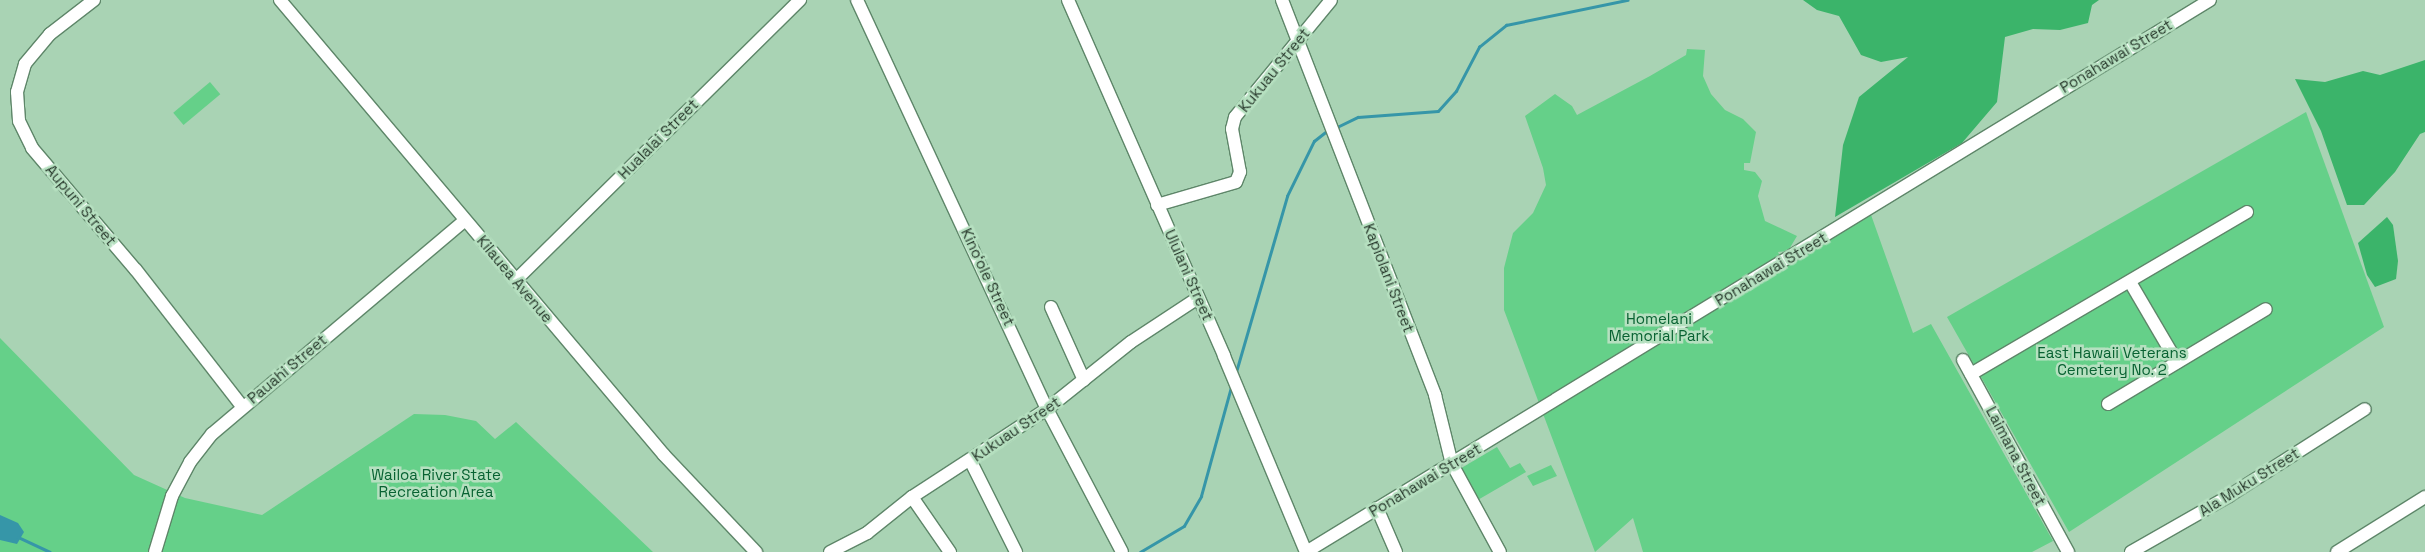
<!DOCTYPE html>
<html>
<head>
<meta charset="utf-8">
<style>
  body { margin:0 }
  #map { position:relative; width:2425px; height:552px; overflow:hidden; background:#a9d3b4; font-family:"Space Grotesk",sans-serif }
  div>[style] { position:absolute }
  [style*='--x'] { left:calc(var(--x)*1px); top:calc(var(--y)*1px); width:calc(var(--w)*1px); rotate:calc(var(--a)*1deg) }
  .green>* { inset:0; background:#65d089; transform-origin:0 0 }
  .forest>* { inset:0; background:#3bb46a }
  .water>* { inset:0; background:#3696a8 }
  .stream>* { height:2.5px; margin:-1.25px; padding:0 1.25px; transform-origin:1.25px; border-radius:1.25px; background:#3696a8 }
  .roads { filter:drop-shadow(1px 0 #5e8669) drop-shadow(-1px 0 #5e8669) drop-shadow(0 1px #5e8669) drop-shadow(0 -1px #5e8669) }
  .minor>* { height:12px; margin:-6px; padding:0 6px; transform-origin:6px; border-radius:6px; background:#fff }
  span { translate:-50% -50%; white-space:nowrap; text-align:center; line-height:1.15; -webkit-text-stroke:5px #b6e0c0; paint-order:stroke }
  .street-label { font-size:15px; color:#27382b }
  .park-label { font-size:15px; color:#086232 }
</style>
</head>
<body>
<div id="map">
  <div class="green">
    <i style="clip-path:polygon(1687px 49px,1705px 50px,1703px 76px,1711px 94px,1725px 110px,1743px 119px,1756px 132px,1750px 163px,1744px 163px,1744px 170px,1755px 172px,1762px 181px,1758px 196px,1765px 221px,1797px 236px,1788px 251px,1778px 252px,1785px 267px,1870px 212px,1913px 333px,1931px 324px,2053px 541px,2032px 552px,1643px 552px,1633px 518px,1595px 552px,1504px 310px,1504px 268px,1513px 233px,1533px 213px,1546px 185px,1543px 168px,1525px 116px,1555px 94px,1572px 106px,1577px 115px,1650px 76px,1686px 55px)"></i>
    <i style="left:210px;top:82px;width:16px;height:48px;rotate:50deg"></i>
    <i style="clip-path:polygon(2306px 112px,2384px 327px,2069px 532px,1947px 317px)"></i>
    <i style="clip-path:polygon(0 338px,134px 475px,185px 498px,262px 515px,414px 414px,445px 415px,476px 421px,495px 439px,516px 422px,653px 552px,0 552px)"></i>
    <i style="clip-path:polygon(1497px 447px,1510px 468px,1520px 463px,1526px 472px,1476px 501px,1458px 470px)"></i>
    <i style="clip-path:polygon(1551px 465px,1557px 476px,1533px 486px,1527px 476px)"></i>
  </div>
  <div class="forest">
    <i style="clip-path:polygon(1803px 0,2099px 0,2092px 5px,2088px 23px,2060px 30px,2033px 29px,2005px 37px,1997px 102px,1962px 143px,1835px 217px,1843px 145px,1859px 97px,1908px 57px,1881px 62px,1861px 55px,1839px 16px,1817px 10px)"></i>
    <i style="clip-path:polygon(2425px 60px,2425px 132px,2420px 134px,2395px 172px,2364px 205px,2347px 205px,2321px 131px,2295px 79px,2325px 82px,2363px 71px,2380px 75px)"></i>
    <i style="clip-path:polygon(2387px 217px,2393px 225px,2398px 261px,2396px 279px,2375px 287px,2367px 275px,2358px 243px)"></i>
  </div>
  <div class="water">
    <i style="clip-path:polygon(0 515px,18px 523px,24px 532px,17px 544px,0 540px)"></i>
  </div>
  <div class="stream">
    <i style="--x:1335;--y:128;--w:25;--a:-26"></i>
    <i style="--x:1358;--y:117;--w:80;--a:-4.3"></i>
    <i style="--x:1438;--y:111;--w:27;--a:-48"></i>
    <i style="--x:1456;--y:91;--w:50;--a:-62.4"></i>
    <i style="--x:1479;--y:47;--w:35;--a:-39"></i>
    <i style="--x:1506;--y:25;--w:124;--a:-11.7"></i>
    <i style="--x:1236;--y:372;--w:183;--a:-73.8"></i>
    <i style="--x:1287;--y:196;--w:61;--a:-63.9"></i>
    <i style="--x:1314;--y:141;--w:16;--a:-38"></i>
    <i style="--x:18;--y:537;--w:35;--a:25"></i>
    <i style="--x:1140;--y:552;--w:51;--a:-30.6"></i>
    <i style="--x:1184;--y:526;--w:34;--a:-60"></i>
    <i style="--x:1201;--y:496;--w:113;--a:-74.6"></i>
  </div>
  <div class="roads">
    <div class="minor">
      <i style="--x:94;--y:0;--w:56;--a:142.3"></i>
      <i style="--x:50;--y:34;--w:39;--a:130"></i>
      <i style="--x:25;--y:64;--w:29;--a:106"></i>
      <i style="--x:17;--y:92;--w:29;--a:86"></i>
      <i style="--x:19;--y:121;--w:30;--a:64"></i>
      <i style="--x:32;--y:148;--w:160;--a:49.6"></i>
      <i style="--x:136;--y:270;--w:172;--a:52.1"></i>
      <i style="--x:280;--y:0;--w:595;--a:49.84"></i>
      <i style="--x:664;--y:455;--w:134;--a:46.5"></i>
      <i style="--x:857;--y:0;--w:451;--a:65.1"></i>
      <i style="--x:1047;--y:409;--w:161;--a:62.3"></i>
      <i style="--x:1068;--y:0;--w:389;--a:66.3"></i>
      <i style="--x:1224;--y:356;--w:212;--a:67.3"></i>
      <i style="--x:1282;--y:0;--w:424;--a:68.8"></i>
      <i style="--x:1435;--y:395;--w:71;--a:76.2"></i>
      <i style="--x:1452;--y:464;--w:100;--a:61.4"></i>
      <i style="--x:1157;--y:205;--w:82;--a:-16.2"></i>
      <i style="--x:1236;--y:182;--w:11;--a:-68"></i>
      <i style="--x:1240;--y:172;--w:44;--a:-100.5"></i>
      <i style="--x:1232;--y:129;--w:12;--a:-76"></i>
      <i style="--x:1235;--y:117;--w:151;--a:-50.6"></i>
      <i style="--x:516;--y:280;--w:399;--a:-44.6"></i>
      <i style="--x:2130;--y:282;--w:93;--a:59.6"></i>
      <i style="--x:1051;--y:307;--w:80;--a:65.7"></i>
      <i style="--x:1963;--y:360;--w:219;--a:61.3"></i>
      <i style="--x:1971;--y:374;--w:320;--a:-30.4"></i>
      <i style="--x:2108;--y:404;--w:184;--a:-31"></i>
      <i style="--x:970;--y:460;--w:103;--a:63.4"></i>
      <i style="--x:912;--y:497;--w:67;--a:55.4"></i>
      <i style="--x:1377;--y:508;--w:48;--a:66.6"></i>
      <i style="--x:155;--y:552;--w:59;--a:-73.1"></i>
      <i style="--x:172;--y:496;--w:38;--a:-62"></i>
      <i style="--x:190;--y:462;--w:36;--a:-52"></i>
      <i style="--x:212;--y:434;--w:331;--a:-40.2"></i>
      <i style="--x:830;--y:552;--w:42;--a:-27.2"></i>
      <i style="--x:867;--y:533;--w:58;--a:-38.7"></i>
      <i style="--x:912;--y:497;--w:161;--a:-33.1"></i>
      <i style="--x:1047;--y:409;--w:107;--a:-38.6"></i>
      <i style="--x:1131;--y:342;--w:80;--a:-33.3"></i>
      <i style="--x:1306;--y:552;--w:1059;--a:-31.41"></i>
      <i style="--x:2131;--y:552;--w:113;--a:-29.7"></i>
      <i style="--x:2229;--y:496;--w:161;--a:-32.6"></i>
      <i style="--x:2337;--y:552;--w:104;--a:-32"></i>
    </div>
  </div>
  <div class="street-label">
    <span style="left:2116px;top:56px;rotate:-31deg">Ponahawai Street</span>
    <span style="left:1274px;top:70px;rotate:-51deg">Kukuau Street</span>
    <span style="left:658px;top:139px;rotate:-45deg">Hualalai Street</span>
    <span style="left:81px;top:205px;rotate:50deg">Aupuni Street</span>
    <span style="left:1771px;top:269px;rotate:-31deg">Ponahawai Street</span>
    <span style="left:1189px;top:275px;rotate:66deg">Ululani Street</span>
    <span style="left:988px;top:277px;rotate:65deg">Kinoʻole Street</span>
    <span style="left:1389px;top:278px;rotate:69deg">Kapiolani Street</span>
    <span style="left:515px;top:279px;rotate:50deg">Kilauea Avenue</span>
    <span style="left:287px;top:369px;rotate:-40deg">Pauahi Street</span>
    <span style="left:1016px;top:429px;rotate:-34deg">Kukuau Street</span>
    <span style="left:2016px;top:456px;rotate:62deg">Laimana Street</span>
    <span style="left:1425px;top:480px;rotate:-31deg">Ponahawai Street</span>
    <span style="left:2249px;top:482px;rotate:-32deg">Ala Muku Street</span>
  </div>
  <div class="park-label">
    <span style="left:1659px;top:327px">Homelani<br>Memorial Park</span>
    <span style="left:2112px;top:361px">East Hawaii Veterans<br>Cemetery No. 2</span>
    <span style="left:436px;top:483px">Wailoa River State<br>Recreation Area</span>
  </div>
</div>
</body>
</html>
